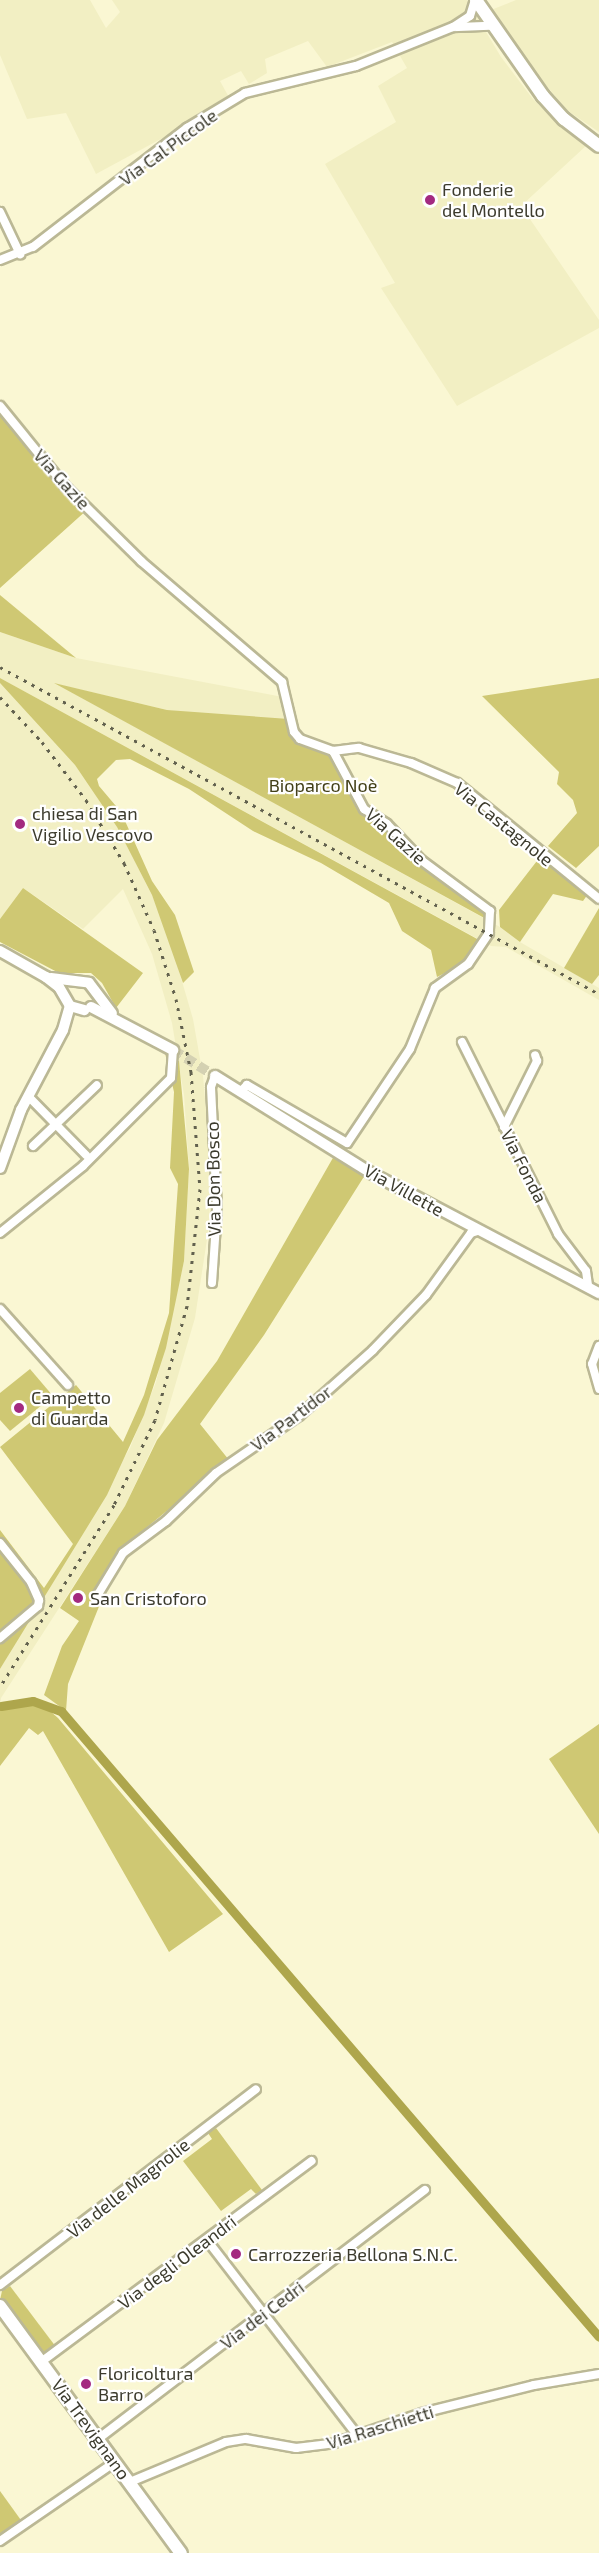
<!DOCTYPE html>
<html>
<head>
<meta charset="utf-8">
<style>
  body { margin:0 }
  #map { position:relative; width:599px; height:2553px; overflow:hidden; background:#faf7d3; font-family:"Exo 2",sans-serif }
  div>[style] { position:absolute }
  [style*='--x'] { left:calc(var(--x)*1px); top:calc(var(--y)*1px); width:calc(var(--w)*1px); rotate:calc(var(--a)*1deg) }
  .built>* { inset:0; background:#f2efc3 }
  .green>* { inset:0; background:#cfc873 }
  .canal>* { height:9px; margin:-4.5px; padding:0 4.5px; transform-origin:4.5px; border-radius:4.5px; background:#aea64c }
  .tertiary-tunnel>* { height:10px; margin-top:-5px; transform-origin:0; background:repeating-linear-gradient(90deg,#d4d1b2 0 10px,transparent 0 15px) }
  .roads { filter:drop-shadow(2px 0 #bbb895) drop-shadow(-2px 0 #bbb895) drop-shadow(0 2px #bbb895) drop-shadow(0 -2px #bbb895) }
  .minor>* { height:8px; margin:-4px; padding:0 4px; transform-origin:4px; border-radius:4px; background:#fff }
  .tertiary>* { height:10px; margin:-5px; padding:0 5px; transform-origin:5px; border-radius:5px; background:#fff }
  .secondary>* { height:12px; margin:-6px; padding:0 6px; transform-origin:6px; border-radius:6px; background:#fff }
  .rail>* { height:3px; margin-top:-1.5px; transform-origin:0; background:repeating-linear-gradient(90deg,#62614e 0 3px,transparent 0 9px) }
  .dots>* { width:16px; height:16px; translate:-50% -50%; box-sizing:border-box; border:3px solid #fff; border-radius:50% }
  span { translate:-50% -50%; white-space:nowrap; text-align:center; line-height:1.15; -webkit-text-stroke:4.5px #fff; paint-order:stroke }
  .street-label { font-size:18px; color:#3c3b2d }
  .poi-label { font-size:18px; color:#3c3b2d }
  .left { translate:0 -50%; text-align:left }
  .park-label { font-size:18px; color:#434019 }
</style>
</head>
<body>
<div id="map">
  <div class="built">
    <i style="clip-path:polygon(0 0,90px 0,106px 28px,120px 12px,112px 0,467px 0,501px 57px,533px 99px,558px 124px,588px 144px,521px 206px,599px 320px,599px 328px,457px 406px,381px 288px,395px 283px,325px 164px,396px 122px,378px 86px,407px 68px,392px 42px,327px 67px,308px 41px,265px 59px,267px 73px,249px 84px,241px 71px,220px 81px,231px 101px,96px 174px,66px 113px,27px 119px,0 55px)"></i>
    <i style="clip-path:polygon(516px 0,599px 0,599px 132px,568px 111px,514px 48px,491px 10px)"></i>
    <i style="clip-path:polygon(0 632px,76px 658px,288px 698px,289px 719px,235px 718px,167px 710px,57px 684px,500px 927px,520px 942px,599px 988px,599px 1000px,506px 947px,491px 946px,0 678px)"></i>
    <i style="clip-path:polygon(0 683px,75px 765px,117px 827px,152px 895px,172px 947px,193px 1019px,203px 1076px,211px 1168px,209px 1226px,195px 1318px,164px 1423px,125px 1506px,1px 1698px,0 1707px,0 1669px,130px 1448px,156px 1382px,184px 1261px,189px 1169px,184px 1095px,172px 1023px,152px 954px,123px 889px,83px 929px,23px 888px,0 919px)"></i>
  </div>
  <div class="green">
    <i style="clip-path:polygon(0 411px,43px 465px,88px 509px,0 588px)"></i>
    <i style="clip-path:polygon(0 595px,76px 658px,0 632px)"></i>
    <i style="clip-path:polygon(0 678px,479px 940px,472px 953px,463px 964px,437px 977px,431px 950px,402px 931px,389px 903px,321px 863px,253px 831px,189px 789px,130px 759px,116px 760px,97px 779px,99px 786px,121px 812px,152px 881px,175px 915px,194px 972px,183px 983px,152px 895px,117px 827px,75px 765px,0 683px)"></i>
    <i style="clip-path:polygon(599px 678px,599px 846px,576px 868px,548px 846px,577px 813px,573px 800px,557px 784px,559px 772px,482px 696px)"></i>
    <i style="clip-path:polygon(54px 683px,167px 710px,289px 719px,290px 729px,330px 752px,358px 802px,417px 860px,484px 912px,488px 920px)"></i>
    <i style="clip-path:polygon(540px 857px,588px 894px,583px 901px,553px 894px,520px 942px,500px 927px,499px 910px)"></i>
    <i style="clip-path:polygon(23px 888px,143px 973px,116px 1008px,102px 983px,91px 973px,59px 973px,0 942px,0 919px)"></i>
    <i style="clip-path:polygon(599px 908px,599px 975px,592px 984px,564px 968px)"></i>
    <i style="clip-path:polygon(165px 1053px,179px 1061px,189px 1169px,184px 1261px,166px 1348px,144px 1415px,107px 1495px,0 1669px,0 1530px,44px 1588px,73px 1544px,0 1447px,76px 1385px,123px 1442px,144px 1395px,169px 1313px,178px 1184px,170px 1168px,174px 1092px)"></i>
    <i style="clip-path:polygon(334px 1156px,365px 1175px,264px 1335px,200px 1424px,229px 1460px,135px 1537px,99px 1595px,102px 1599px,68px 1684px,66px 1711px,44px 1695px,62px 1646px,79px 1621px,60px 1608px,125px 1506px,157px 1440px,217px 1361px)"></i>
    <i style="clip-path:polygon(30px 1369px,53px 1396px,10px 1431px,0 1420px,0 1393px)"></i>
    <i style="clip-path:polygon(31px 1703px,43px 1705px,58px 1718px,223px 1914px,169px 1952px,43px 1731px,38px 1735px,29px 1728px,0 1766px,0 1708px)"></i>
    <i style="clip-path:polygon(599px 1724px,599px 1834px,549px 1759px)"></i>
    <i style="clip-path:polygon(216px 2128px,262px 2190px,256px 2194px,251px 2189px,221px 2211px,183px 2161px,212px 2139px,208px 2133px)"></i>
    <i style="clip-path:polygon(10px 2286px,56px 2347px,47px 2353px,39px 2353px,0 2300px,2px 2291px)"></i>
    <i style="clip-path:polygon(0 2491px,23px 2523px,0 2540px)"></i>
  </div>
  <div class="canal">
    <i style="--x:1;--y:1706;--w:32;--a:-9"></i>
    <i style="--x:33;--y:1701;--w:30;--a:20"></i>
    <i style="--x:61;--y:1711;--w:825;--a:49.32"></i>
  </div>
  <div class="tertiary-tunnel">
    <i style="--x:173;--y:1050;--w:49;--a:31.8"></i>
  </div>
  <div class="roads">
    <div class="minor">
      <i style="--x:456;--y:27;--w:36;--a:-2"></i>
      <i style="--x:0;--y:212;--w:47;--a:64.5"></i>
      <i style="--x:0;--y:260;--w:35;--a:-22"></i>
      <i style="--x:33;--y:247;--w:195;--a:-37.7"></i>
      <i style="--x:187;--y:128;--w:68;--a:-31.1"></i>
      <i style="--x:245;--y:93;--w:114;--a:-13.7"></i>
      <i style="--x:356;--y:66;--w:105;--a:-21.9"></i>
      <i style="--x:453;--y:27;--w:20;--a:-33"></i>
      <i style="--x:470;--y:16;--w:17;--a:-73"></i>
      <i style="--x:0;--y:406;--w:103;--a:50.9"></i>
      <i style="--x:65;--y:486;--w:107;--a:44.6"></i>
      <i style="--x:141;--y:561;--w:186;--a:40.6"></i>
      <i style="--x:282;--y:682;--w:51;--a:76.5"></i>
      <i style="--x:294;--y:732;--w:9;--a:49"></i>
      <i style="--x:300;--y:739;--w:35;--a:20"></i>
      <i style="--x:333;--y:751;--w:66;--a:61.9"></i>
      <i style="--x:364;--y:809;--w:27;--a:33"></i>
      <i style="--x:387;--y:824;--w:50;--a:46.6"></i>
      <i style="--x:421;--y:860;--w:86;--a:36.5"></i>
      <i style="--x:490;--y:911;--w:22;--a:93"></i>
      <i style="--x:489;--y:933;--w:37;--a:124"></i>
      <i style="--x:468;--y:964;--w:41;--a:144"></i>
      <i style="--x:435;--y:988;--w:66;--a:112.3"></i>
      <i style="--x:410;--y:1049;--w:113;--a:123.8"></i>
      <i style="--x:347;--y:1143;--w:116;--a:-149.9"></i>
      <i style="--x:247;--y:1085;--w:8;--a:135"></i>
      <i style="--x:333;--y:751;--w:26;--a:-7"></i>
      <i style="--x:359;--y:748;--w:54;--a:16.1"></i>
      <i style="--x:411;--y:763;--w:50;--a:23.5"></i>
      <i style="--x:457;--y:783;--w:183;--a:39.2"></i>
      <i style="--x:462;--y:1042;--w:215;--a:63.4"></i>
      <i style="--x:558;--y:1234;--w:46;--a:52.9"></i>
      <i style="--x:586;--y:1271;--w:15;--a:82"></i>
      <i style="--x:28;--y:1096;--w:83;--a:45.5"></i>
      <i style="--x:504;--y:1127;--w:74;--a:-63.4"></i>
      <i style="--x:537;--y:1061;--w:6;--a:-108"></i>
      <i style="--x:33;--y:1146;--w:88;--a:-43.6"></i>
      <i style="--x:0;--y:1233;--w:107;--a:-38.9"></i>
      <i style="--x:83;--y:1166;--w:124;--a:-45"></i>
      <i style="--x:171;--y:1078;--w:28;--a:-86"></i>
      <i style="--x:212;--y:1283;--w:73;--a:-86.1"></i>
      <i style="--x:217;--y:1210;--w:123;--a:-92.8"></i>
      <i style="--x:211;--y:1087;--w:12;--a:-70"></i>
      <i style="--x:0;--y:1309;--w:102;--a:48.2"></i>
      <i style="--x:599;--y:1346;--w:19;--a:111"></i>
      <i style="--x:592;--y:1364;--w:26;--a:74"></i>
      <i style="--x:0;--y:1543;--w:50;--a:51.5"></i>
      <i style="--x:31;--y:1582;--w:20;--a:66"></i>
      <i style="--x:39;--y:1600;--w:6;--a:99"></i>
      <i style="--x:38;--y:1606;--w:50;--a:139.9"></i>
      <i style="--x:97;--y:1596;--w:50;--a:-58.8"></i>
      <i style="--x:123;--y:1553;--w:54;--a:-36.7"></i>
      <i style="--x:166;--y:1521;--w:69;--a:-43.8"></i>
      <i style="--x:216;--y:1473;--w:101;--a:-34.5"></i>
      <i style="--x:299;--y:1416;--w:99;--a:-41.7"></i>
      <i style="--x:373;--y:1350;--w:76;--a:-46.1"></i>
      <i style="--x:426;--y:1295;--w:77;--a:-54"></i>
      <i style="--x:471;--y:1233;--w:6;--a:-18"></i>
      <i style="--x:207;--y:2240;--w:246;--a:52.4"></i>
      <i style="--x:0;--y:2285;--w:322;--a:-37.4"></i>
      <i style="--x:41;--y:2362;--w:337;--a:-36.6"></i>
      <i style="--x:98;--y:2439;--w:411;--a:-37.3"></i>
      <i style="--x:130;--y:2482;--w:104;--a:-22.6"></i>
      <i style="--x:226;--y:2442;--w:20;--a:-9"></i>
      <i style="--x:246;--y:2439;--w:51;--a:10.2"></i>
      <i style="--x:296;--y:2448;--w:38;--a:-7"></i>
      <i style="--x:334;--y:2443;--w:93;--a:-18.8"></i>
      <i style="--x:422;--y:2413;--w:115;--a:-14"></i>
      <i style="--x:534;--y:2385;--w:66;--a:-9.6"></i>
      <i style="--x:0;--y:2541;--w:140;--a:-34.5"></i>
    </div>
    <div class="tertiary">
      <i style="--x:0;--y:951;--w:53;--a:29.5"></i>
      <i style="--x:46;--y:977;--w:16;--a:38"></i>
      <i style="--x:59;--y:987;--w:22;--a:60"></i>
      <i style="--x:70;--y:1006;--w:15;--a:16"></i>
      <i style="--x:51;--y:978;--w:38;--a:7"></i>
      <i style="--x:89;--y:983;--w:38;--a:53"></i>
      <i style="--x:91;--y:1007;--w:93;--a:27.7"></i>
      <i style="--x:215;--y:1076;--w:184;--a:31.9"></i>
      <i style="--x:371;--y:1173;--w:258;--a:27.8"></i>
      <i style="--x:0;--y:1168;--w:62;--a:-70.1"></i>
      <i style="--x:21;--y:1110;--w:90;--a:-62.3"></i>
      <i style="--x:63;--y:1030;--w:25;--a:-74"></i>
    </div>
    <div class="secondary">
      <i style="--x:476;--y:0;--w:117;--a:55.1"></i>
      <i style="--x:543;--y:96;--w:31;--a:48"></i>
      <i style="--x:564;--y:119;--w:44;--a:37.6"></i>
      <i style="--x:0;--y:2306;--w:306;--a:53.8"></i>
    </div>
  </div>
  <div class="rail">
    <i style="--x:0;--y:667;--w:682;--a:28.63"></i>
    <i style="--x:0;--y:697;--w:62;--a:47"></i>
    <i style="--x:42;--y:742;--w:73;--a:52.8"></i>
    <i style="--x:86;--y:800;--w:74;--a:58.9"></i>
    <i style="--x:124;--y:863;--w:73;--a:65.9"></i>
    <i style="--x:154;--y:930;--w:72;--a:72.3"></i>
    <i style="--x:176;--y:999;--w:75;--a:78.4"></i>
    <i style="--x:191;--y:1072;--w:117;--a:85.6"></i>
    <i style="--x:200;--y:1189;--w:118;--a:96.3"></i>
    <i style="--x:187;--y:1306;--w:118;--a:105.7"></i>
    <i style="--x:155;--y:1420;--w:94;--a:115.8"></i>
    <i style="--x:114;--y:1505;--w:215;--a:122.1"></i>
  </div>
  <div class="dots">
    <i style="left:430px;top:200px;background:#a32a80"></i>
    <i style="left:20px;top:824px;background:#a32a80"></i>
    <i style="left:19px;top:1408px;background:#a32a80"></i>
    <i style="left:78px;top:1598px;background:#a32a80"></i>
    <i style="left:236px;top:2254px;background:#a32a80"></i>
    <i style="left:86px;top:2384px;background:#a32a80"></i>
  </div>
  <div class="street-label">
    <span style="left:168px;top:147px;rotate:-36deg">Via Cal Piccole</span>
    <span style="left:62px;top:479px;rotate:48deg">Via Gazie</span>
    <span style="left:504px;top:824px;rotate:39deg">Via Castagnole</span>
    <span style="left:396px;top:836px;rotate:42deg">Via Gazie</span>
    <span style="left:524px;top:1166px;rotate:63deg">Via Fonda</span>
    <span style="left:213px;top:1179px;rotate:-91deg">Via Don Bosco</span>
    <span style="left:404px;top:1190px;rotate:29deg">Via Villette</span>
    <span style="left:291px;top:1418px;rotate:-37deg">Via Partidor</span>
    <span style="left:128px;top:2188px;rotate:-38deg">Via delle Magnolie</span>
    <span style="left:177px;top:2262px;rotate:-37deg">Via degli Oleandri</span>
    <span style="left:262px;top:2315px;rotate:-37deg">Via dei Cedri</span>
    <span style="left:380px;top:2427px;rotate:-17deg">Via Raschietti</span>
    <span style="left:91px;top:2429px;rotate:54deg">Via Trevignano</span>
  </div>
  <div class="poi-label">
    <span class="left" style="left:442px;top:200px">Fonderie<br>del Montello</span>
    <span class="left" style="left:32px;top:824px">chiesa di San<br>Vigilio Vescovo</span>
    <span class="left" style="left:31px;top:1408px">Campetto<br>di Guarda</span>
    <span class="left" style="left:90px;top:1598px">San Cristoforo</span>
    <span class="left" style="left:248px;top:2254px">Carrozzeria Bellona S.N.C.</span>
    <span class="left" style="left:98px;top:2384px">Floricoltura<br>Barro</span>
  </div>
  <div class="park-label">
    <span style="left:323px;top:785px">Bioparco Noè</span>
  </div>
</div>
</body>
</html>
